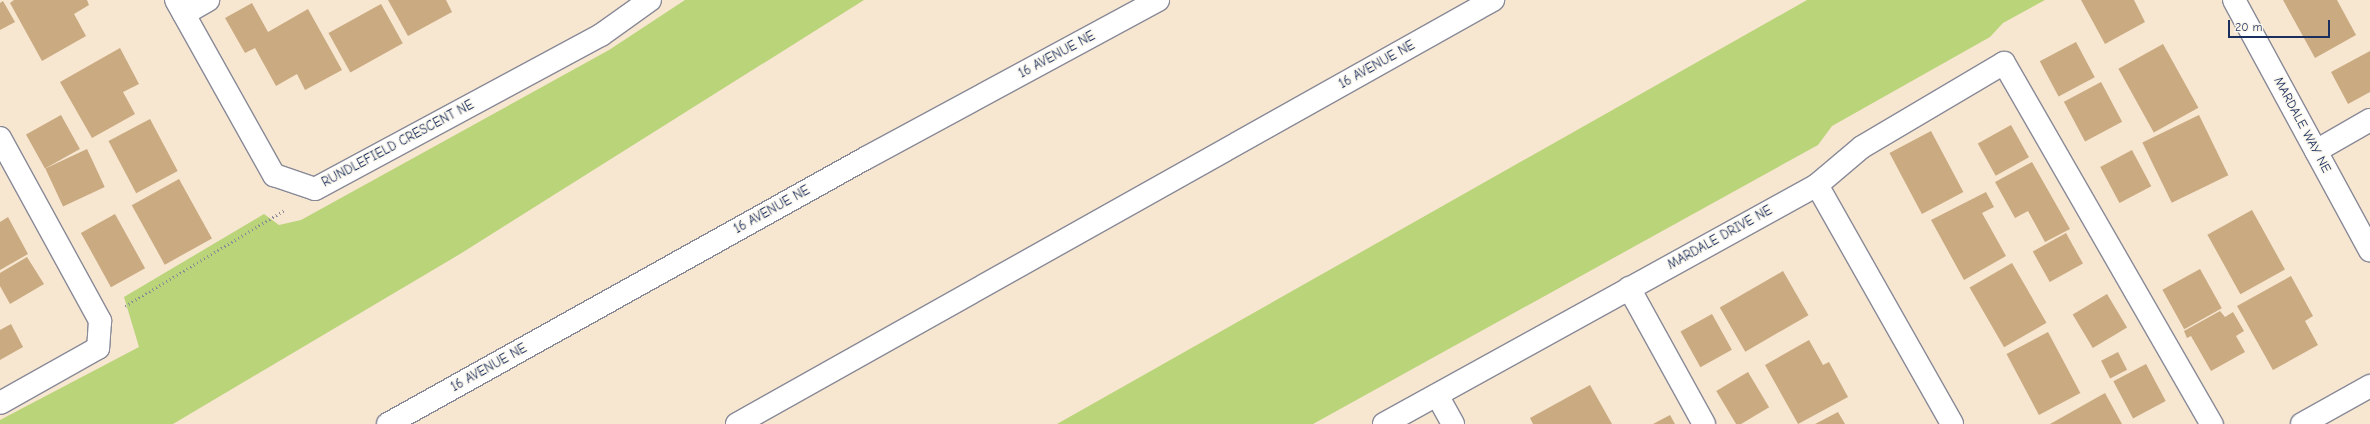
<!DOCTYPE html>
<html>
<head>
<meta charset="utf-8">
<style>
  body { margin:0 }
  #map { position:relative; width:2370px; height:424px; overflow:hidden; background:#f7e6d0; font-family:"Comic Neue",sans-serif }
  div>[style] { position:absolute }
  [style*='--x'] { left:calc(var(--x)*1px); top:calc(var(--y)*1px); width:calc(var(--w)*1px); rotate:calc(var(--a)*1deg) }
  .green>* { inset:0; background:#bad47a }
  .building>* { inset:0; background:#caaa81; transform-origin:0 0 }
  .path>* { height:2.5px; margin-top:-1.25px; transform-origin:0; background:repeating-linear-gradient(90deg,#898a97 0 1px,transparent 0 4px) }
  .roads { filter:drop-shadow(1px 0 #898a97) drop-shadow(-1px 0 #898a97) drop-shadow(0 1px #898a97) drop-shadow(0 -1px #898a97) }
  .minor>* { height:22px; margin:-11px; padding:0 11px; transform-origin:11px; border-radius:11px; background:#fff }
  .highway>* { height:22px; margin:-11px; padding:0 11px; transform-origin:11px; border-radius:11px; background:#fff }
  span { translate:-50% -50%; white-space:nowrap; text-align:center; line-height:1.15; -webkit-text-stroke:3px #fbf7ec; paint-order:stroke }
  .street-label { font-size:13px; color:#1b2f5e }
  .scale { position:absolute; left:2228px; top:20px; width:102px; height:18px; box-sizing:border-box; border:2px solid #1b2f5e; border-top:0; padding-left:5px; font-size:12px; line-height:14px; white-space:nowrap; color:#1b2f5e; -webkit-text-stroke:3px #fbf7ec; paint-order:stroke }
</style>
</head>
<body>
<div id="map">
  <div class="green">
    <i style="clip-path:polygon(685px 0,864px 0,460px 254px,173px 424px,0 424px,0 420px,139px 347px,124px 297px,264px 214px,279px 225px,301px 220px,609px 50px)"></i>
    <i style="clip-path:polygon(1807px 0,2045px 0,2003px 23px,1990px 37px,1832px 126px,1818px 145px,1313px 424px,1057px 424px)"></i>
  </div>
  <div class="building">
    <i style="clip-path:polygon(14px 0,87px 0,89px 5px,74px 14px,86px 36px,42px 61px,10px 3px)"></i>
    <i style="clip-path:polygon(388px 0,446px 0,452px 12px,408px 36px)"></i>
    <i style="clip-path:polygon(2081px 0,2134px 0,2145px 22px,2105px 44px)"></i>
    <i style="clip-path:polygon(2283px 0,2337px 0,2356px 35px,2315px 58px)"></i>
    <i style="clip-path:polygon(3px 1px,15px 22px,0 30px,0 3px)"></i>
    <i style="clip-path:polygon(252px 3px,268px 32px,308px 9px,342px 70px,305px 90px,297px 74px,276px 86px,255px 48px,245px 53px,225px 18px)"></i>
    <i style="left:381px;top:4px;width:45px;height:60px;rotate:61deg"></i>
    <i style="left:2076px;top:42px;width:40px;height:41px;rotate:62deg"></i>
    <i style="left:2163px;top:44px;width:73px;height:51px;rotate:61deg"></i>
    <i style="clip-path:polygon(120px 48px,139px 84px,123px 92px,135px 114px,92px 138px,60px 82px)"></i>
    <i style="clip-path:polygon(2370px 51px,2370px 92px,2348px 104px,2331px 72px)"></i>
    <i style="left:2101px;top:82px;width:45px;height:42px;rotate:62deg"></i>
    <i style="left:61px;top:115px;width:39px;height:40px;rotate:61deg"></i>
    <i style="left:2199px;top:115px;width:67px;height:63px;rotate:64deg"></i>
    <i style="left:150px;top:119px;width:59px;height:47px;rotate:62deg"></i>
    <i style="left:2011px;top:125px;width:37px;height:38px;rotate:61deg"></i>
    <i style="left:1931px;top:131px;width:69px;height:47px;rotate:62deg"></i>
    <i style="left:87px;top:149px;width:42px;height:46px;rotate:65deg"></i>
    <i style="left:2132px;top:150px;width:41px;height:36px;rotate:62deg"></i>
    <i style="clip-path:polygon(2032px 162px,2070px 229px,2045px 242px,2028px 211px,2015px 218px,1995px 182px)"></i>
    <i style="left:179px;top:179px;width:68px;height:54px;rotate:61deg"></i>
    <i style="clip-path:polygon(1986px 192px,1994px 207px,1982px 213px,2006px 256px,1964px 280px,1931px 220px)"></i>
    <i style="left:2252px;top:210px;width:68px;height:51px;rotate:61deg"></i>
    <i style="left:115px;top:214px;width:62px;height:39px;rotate:61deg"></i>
    <i style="clip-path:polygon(8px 217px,28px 254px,0 270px,0 222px)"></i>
    <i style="left:2066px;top:233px;width:35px;height:38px;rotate:61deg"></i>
    <i style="clip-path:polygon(27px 257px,44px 284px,10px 304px,0 286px,0 273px)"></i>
    <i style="left:2012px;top:263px;width:69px;height:49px;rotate:60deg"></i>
    <i style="left:2200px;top:269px;width:45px;height:43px;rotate:61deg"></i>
    <i style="left:1783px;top:271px;width:51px;height:73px;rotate:60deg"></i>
    <i style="clip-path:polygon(2291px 276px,2313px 316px,2305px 321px,2318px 345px,2273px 370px,2237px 306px)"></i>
    <i style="left:2107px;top:294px;width:39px;height:40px;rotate:59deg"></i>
    <i style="clip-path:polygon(2220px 311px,2225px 317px,2233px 312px,2244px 331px,2236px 336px,2245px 352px,2211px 371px,2191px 336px,2187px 338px,2184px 331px)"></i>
    <i style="left:1712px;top:314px;width:41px;height:36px;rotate:61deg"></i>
    <i style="clip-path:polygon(11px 324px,23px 347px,0 360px,0 330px)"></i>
    <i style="left:2048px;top:332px;width:69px;height:47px;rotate:62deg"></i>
    <i style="clip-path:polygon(1809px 340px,1823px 365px,1829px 362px,1848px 397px,1798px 424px,1765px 365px)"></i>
    <i style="left:2118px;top:352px;width:20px;height:19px;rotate:63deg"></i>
    <i style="left:2146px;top:364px;width:42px;height:37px;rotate:62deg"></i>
    <i style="left:1748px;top:372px;width:41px;height:37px;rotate:59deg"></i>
    <i style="clip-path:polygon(1590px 385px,1612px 424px,1533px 424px,1530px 418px)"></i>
    <i style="clip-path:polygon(2105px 393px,2122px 424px,2050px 424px)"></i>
    <i style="clip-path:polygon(1838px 412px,1845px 424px,1815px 424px)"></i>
    <i style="clip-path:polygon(1670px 415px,1675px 424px,1653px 424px)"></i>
  </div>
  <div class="path">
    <i style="--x:125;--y:306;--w:187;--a:-31"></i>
  </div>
  <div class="roads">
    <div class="minor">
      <i style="--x:176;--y:0;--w:201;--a:60.8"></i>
      <i style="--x:274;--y:175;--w:43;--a:18.9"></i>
      <i style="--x:315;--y:189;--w:325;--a:-28.3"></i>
      <i style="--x:601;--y:35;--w:60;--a:-35.5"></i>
      <i style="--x:2234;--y:0;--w:285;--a:61.5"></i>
      <i style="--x:184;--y:14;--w:28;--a:-30"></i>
      <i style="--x:0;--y:138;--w:209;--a:61.3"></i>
      <i style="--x:100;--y:321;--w:27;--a:94"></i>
      <i style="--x:98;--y:348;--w:112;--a:150.7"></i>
      <i style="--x:2316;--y:151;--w:62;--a:-29.9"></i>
      <i style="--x:1817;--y:185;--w:59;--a:-40.2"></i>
      <i style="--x:1862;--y:147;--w:165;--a:-30.6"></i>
      <i style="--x:2004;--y:63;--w:417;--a:60.1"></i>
      <i style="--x:1629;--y:288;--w:155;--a:61.1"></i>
      <i style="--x:1437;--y:395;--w:33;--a:61"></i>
      <i style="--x:1384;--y:424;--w:495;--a:-28.9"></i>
      <i style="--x:1817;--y:185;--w:274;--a:60.5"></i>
      <i style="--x:2302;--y:424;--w:78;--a:-29.2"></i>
    </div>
    <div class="highway">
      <i style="--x:388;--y:424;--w:547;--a:-29.1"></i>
      <i style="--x:866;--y:158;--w:332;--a:-28.4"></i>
      <i style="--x:737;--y:424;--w:867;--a:-29.29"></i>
    </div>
  </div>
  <div class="street-label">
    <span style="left:1057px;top:55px;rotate:-28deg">16 AVENUE NE</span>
    <span style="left:1377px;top:65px;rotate:-29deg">16 AVENUE NE</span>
    <span style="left:2302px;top:125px;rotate:62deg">MARDALE WAY NE</span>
    <span style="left:398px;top:144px;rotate:-28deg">RUNDLEFIELD CRESCENT NE</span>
    <span style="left:772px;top:210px;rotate:-29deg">16 AVENUE NE</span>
    <span style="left:1720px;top:238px;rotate:-29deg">MARDALE DRIVE NE</span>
    <span style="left:489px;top:368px;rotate:-29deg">16 AVENUE NE</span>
  </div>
  <div class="scale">20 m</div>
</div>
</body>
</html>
